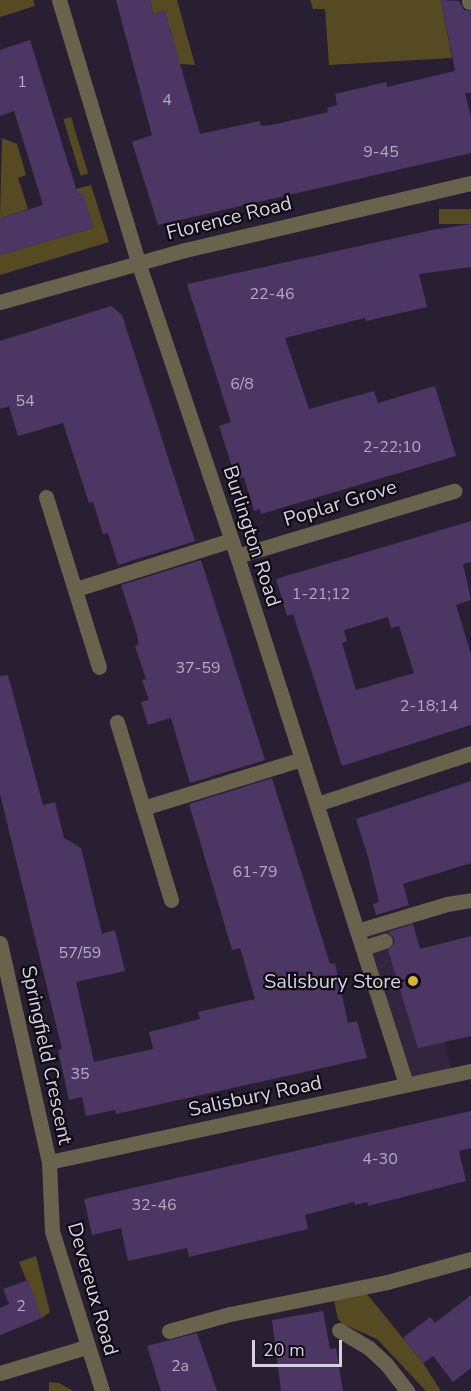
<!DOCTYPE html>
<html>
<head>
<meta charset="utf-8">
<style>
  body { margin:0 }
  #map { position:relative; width:471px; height:1391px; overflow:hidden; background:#281f33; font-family:"Nunito Sans",sans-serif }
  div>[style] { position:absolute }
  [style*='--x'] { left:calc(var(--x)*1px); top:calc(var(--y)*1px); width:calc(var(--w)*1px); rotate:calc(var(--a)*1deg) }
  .built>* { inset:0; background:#32263f }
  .green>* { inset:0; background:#554a22; transform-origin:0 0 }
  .building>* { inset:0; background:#4c3663 }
  .minor>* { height:15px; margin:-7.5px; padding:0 7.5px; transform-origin:7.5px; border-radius:7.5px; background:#69624c }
  .dots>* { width:16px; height:16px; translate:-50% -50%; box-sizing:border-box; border:3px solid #0f0b14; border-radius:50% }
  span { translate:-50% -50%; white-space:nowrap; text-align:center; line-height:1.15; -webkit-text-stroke:4.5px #0f0b14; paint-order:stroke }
  .number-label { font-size:16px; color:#b4aabf }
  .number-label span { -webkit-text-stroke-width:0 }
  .street-label { font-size:20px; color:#d6d1de }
  .poi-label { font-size:20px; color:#d6d1de }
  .right { translate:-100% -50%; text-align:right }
  .scale { position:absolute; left:252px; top:1340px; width:90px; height:27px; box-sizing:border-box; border:3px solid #d6d1de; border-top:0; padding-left:8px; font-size:18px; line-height:21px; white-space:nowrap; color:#d6d1de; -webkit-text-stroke:4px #0f0b14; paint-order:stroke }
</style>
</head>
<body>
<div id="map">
  <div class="built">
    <i style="clip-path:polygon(412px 920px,453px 1075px,406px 1084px,359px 937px)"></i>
  </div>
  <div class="green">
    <i style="clip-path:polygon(0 0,33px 0,35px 6px,0 17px)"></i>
    <i style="clip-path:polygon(150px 0,177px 0,195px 65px,180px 64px,165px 11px,153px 14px)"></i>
    <i style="clip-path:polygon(310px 0,441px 0,452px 58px,329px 65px,325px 9px,313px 9px)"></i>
    <i style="left:71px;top:117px;width:59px;height:8px;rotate:73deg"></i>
    <i style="clip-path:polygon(2px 138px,17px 144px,26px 175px,18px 178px,28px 209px,0 218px)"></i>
    <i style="clip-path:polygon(91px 185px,109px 242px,0 275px,0 255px,93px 228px,83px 194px,78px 195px,76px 189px)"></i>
    <i style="left:471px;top:209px;width:15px;height:32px;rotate:90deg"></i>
    <i style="clip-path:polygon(36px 1256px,50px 1312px,42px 1318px,19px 1262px)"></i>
    <i style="clip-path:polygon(367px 1294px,423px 1363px,441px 1391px,426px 1391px,377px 1339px,343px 1324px,338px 1319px,334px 1300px)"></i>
    <i style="clip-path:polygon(49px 1382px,59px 1383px,73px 1391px,49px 1391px)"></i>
  </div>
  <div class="building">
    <i style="clip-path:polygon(116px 0,150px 0,153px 14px,165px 11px,200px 134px,260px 121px,261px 126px,272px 125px,328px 112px,327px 108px,337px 105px,335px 94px,386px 82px,387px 87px,455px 71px,441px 0,459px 1px,464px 10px,471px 11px,471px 93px,465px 93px,471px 118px,471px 153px,158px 225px,132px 142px,152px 135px)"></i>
    <i style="clip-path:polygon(30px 40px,78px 195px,83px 193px,93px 228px,0 255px,0 218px,43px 205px,14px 111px,0 116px,0 50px)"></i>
    <i style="clip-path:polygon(471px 224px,471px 267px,419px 274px,427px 307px,366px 321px,365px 318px,285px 338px,309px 409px,374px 391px,378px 403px,435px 386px,456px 456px,261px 514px,260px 509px,254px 511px,244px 477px,236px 479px,219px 426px,231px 422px,187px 284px,432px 230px)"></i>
    <i style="clip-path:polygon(111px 306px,122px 315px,195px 541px,118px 565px,108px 533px,103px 534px,93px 502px,89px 503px,63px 423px,18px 436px,9px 406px,0 409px,0 341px)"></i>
    <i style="clip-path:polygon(evenodd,471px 521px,471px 562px,463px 564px,471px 600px,456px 605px,471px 654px,471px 725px,342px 766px,293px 614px,287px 616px,276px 579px,471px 521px,388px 617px,391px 628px,399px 626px,414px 673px,356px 690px,342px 643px,347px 641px,344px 630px,388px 617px)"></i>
    <i style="clip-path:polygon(201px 560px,265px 760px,190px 783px,171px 718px,148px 725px,141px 702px,149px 700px,142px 680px,146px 679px,135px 646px,139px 645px,137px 635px,121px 585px)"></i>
    <i style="clip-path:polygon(8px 675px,43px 805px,55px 802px,64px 838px,81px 848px,102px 934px,115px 930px,125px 971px,76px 982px,94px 1062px,153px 1049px,149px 1032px,200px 1019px,198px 1012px,255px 999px,240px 948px,232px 950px,189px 804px,272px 778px,330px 964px,335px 963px,348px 1023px,357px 1021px,367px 1058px,116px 1114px,115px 1110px,86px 1116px,82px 1097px,69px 1100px,58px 1050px,62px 1049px,0 794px,0 676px)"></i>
    <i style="clip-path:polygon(471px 781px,471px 863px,403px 884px,409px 905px,376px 915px,373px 904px,379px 902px,368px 857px,356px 819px)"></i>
    <i style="clip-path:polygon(413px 924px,420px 949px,471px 936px,471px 1036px,418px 1048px,388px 950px,395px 942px,394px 938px,388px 932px)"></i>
    <i style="clip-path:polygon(471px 1111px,471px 1148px,459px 1151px,466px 1181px,368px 1206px,367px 1202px,355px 1205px,354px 1202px,305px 1215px,308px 1229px,189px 1257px,187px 1248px,128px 1261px,121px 1228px,92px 1235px,84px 1199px)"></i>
    <i style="clip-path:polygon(28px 1280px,42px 1318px,0 1335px,0 1308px,9px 1304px,3px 1289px)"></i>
    <i style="clip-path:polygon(471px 1295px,471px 1368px,453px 1382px,433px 1356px,423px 1363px,403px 1338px,430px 1317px,435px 1323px)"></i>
    <i style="clip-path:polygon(323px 1311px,330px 1349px,336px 1348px,343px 1391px,281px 1391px,272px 1320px)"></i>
    <i style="clip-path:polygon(197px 1333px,217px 1391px,161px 1391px,147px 1346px)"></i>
  </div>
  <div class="minor">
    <i style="--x:59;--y:0;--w:274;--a:73.2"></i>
    <i style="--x:138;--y:262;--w:310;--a:71.4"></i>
    <i style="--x:237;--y:556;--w:554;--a:72.25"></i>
    <i style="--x:469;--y:2;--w:2;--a:-90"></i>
    <i style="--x:0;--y:302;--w:192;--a:-15.7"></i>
    <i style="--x:185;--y:250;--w:294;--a:-13.2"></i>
    <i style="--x:46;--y:497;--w:178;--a:72.7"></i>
    <i style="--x:237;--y:556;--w:227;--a:-16.7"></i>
    <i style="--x:76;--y:589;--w:163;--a:-17.5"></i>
    <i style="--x:117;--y:722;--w:186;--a:73.1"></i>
    <i style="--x:317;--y:804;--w:162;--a:-18.3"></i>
    <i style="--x:143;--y:808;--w:166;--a:-17.1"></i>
    <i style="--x:357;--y:931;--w:94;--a:-16.7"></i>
    <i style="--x:447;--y:904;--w:24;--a:-9"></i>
    <i style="--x:0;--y:943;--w:224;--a:77.4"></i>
    <i style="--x:49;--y:1162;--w:69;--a:87.5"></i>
    <i style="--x:52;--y:1231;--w:168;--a:72.6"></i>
    <i style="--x:363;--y:948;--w:23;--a:-18"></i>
    <i style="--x:49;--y:1162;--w:432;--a:-12.2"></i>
    <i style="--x:339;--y:1330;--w:35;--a:31"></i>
    <i style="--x:369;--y:1348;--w:25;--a:43"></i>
    <i style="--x:387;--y:1365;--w:33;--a:52"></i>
    <i style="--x:169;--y:1331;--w:63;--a:-15.6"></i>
    <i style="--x:230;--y:1314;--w:160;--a:-11.5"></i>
    <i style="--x:387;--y:1282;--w:87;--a:-15.3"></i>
    <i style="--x:0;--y:1373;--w:90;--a:-16.8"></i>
  </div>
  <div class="dots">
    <i style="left:413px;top:981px;background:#d5b534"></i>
  </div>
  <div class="number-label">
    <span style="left:22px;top:82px">1</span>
    <span style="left:167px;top:100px">4</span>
    <span style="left:381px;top:152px">9-45</span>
    <span style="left:272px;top:294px">22-46</span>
    <span style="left:242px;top:384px">6/8</span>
    <span style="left:25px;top:401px">54</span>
    <span style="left:392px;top:447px">2-22;10</span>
    <span style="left:321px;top:594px">1-21;12</span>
    <span style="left:198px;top:668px">37-59</span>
    <span style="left:429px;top:706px">2-18;14</span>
    <span style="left:255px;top:872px">61-79</span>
    <span style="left:80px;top:953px">57/59</span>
    <span style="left:80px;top:1074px">35</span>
    <span style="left:380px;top:1159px">4-30</span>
    <span style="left:154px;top:1205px">32-46</span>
    <span style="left:21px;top:1306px">2</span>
    <span style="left:180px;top:1366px">2a</span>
  </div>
  <div class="street-label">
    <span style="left:229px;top:218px;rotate:-14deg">Florence Road</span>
    <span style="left:340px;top:503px;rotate:-17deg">Poplar Grove</span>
    <span style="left:252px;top:536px;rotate:72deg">Burlington Road</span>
    <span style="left:47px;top:1055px;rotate:78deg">Springfield Crescent</span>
    <span style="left:255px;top:1096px;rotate:-12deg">Salisbury Road</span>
    <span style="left:93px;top:1289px;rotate:74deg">Devereux Road</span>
  </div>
  <div class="poi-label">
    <span class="right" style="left:401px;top:981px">Salisbury Store</span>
  </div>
  <div class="scale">20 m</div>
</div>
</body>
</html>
